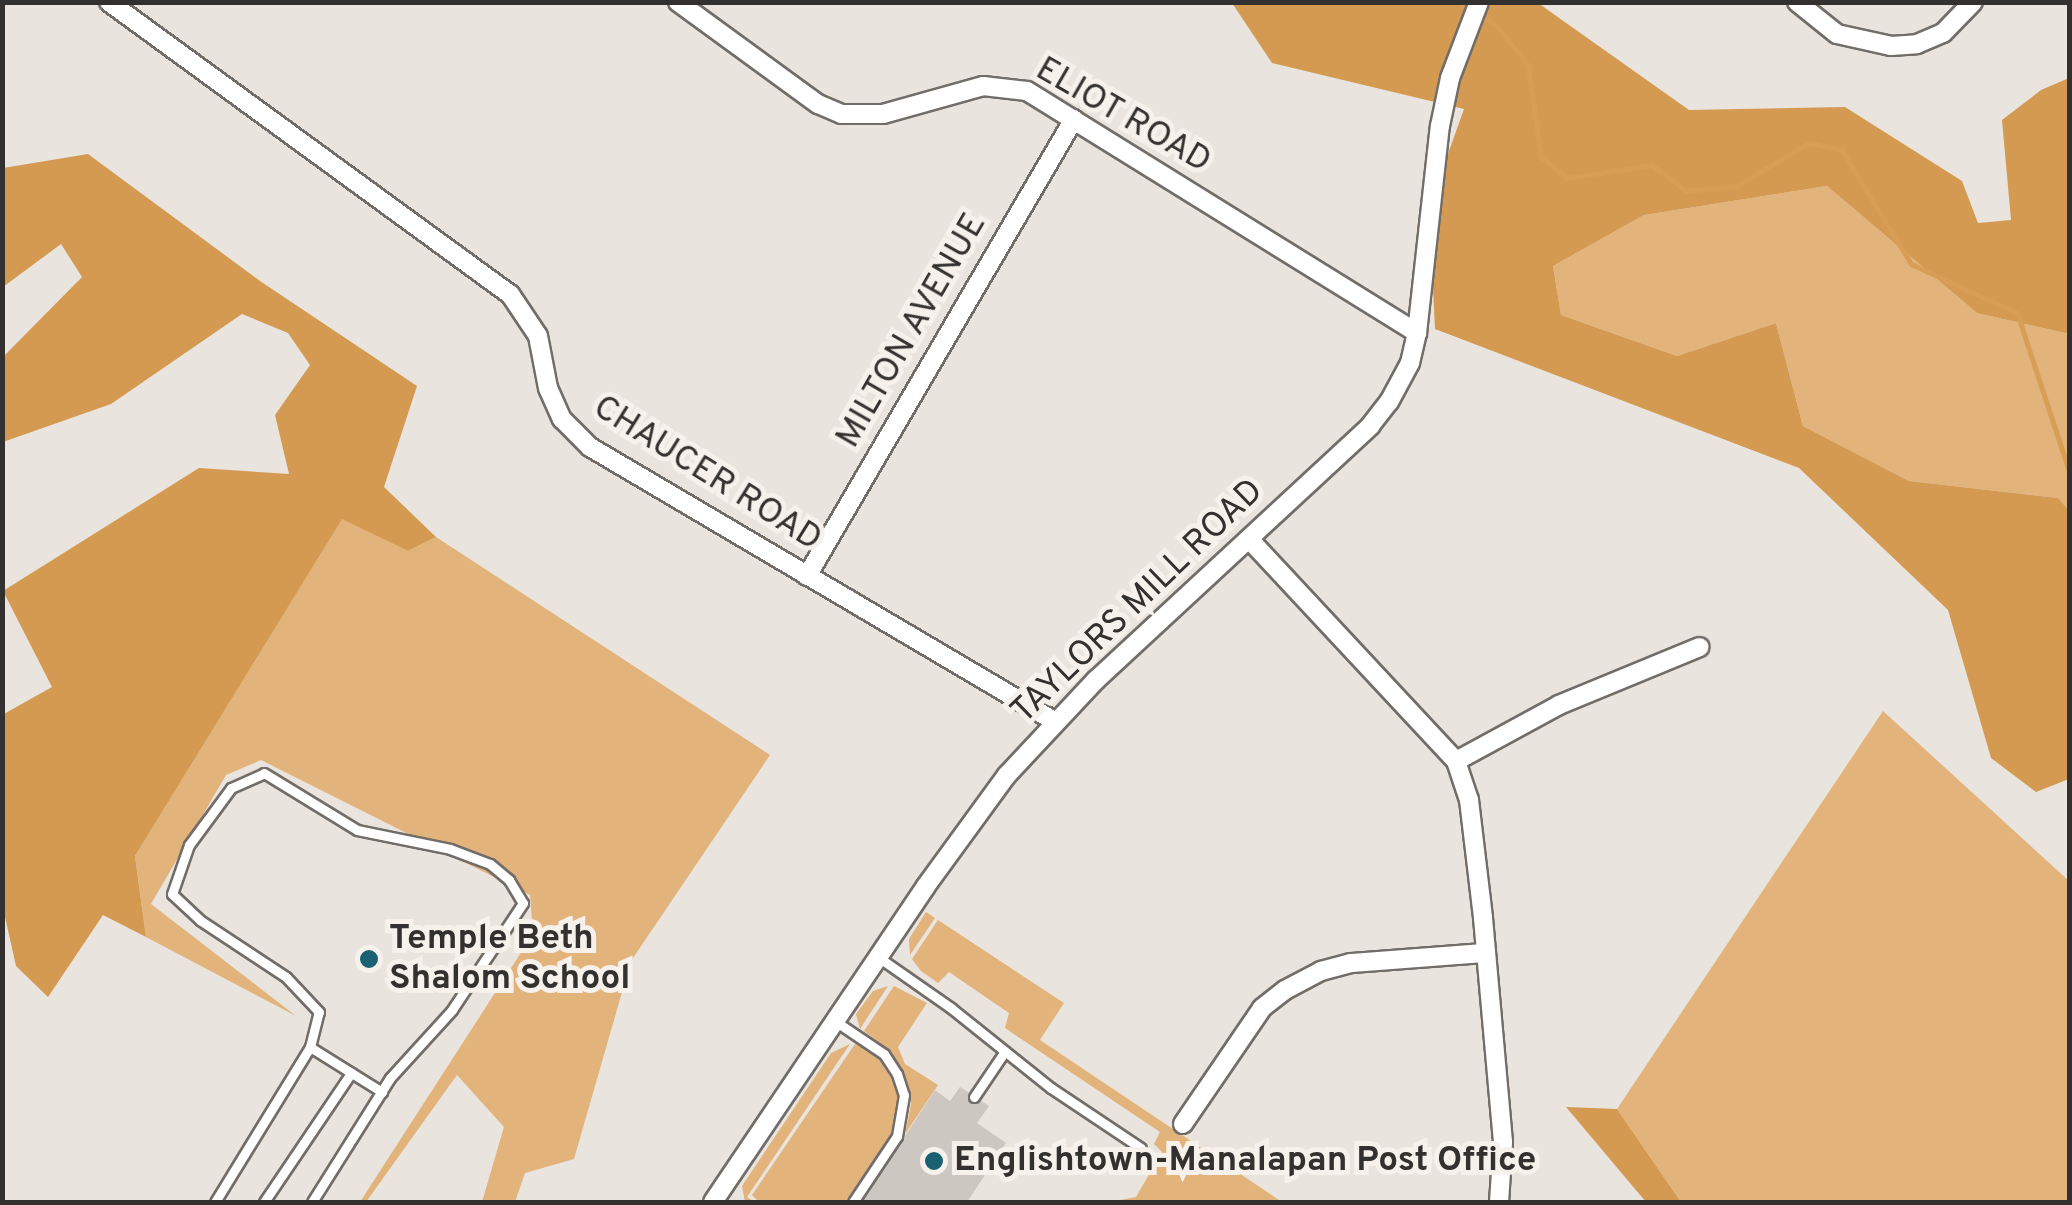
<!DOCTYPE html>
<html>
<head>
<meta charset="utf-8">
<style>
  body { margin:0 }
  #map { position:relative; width:2072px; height:1205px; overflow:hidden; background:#e9e4de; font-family:Overpass,sans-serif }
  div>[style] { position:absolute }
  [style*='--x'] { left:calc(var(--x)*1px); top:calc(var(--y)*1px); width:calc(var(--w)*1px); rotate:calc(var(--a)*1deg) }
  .green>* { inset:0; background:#e2b37b }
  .forest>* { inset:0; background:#d49a51 }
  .stream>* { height:5px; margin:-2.5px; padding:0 2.5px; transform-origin:2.5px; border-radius:2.5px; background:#d99e56 }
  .building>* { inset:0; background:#ccc7c1 }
  .roads { filter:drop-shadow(2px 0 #726d68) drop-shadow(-2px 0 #726d68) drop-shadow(0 2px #726d68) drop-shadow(0 -2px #726d68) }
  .service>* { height:9px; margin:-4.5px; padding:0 4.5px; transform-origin:4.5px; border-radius:4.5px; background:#fff }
  .minor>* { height:18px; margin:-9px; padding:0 9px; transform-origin:9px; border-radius:9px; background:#fff }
  .dots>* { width:28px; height:28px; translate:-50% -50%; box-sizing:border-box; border:5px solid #f7f1ec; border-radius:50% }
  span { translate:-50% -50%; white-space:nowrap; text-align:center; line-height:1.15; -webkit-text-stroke:10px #f7f1ec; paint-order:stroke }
  .street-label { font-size:35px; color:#33312f }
  .poi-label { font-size:35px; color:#33312f; font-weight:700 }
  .left { translate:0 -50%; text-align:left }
  .frame { position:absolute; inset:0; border:5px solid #33312f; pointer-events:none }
</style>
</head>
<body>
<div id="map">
  <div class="green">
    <i style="clip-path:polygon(1827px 186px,1977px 313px,2069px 334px,2069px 512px,2058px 498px,1909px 481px,1803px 426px,1776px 323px,1677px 356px,1561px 315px,1553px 266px,1644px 215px)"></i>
    <i style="clip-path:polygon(342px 518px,408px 551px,436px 537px,770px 755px,631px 961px,574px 1159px,525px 1173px,515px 1202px,482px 1202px,504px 1127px,457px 1075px,366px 1202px,360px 1202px,533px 934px,530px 895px,261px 760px,226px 775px,151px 904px,296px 1016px,146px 937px,135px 856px)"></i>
    <i style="clip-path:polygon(1883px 711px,2069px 881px,2069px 1202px,1681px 1202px,1617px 1109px)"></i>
    <i style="clip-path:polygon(926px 912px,935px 918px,910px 955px,909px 939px)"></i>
    <i style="clip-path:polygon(938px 920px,1064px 1003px,1040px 1040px,1282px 1202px,1110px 1202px,1136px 1197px,1162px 1152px,1154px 1144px,1160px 1132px,1005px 1028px,1009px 1013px,949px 972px,938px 983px,921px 971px,912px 959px)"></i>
    <i style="clip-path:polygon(888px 986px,860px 1029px,856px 1014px,873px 991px)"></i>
    <i style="clip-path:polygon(894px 986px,927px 1003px,898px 1047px,905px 1064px,938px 1085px,905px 1134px,911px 1104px,904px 1073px,889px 1050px,864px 1031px)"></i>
    <i style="clip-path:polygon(850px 1044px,747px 1197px,754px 1202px,745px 1202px,742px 1186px,831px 1053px)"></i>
    <i style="clip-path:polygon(855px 1044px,876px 1054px,897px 1088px,899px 1101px,891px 1135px,845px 1202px,759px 1202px,752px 1195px)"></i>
  </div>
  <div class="forest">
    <i style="clip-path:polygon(1232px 3px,1538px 3px,1689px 110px,1845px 107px,1962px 181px,1978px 223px,2011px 220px,2002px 120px,2041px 90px,2069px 78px,2069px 334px,1977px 313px,1827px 186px,1644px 215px,1553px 266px,1561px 315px,1677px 356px,1776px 323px,1803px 426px,1909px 481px,2058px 498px,2070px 512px,2069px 779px,2036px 792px,1991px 758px,1948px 610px,1799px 468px,1435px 329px,1429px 207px,1464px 109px,1272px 63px)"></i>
    <i style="clip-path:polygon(88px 154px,260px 281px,417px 386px,384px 487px,436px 537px,408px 551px,342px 519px,135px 856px,146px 937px,103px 915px,48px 997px,16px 966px,3px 908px,2px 715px,52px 687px,3px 591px,199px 468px,289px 474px,275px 415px,310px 365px,288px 333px,242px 314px,111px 404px,3px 442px,3px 357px,82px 277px,61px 244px,3px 287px,3px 168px)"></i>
    <i style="clip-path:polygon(1566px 1107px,1617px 1109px,1681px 1202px,1646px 1202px)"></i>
  </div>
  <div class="stream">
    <i style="--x:1459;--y:2;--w:14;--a:34"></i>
    <i style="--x:1481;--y:16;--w:17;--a:31"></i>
    <i style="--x:1496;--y:25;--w:51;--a:51.3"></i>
    <i style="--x:1528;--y:65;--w:93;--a:82"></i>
    <i style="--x:1541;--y:157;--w:33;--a:39"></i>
    <i style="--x:1567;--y:178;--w:86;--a:-8.7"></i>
    <i style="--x:1652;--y:165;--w:43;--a:37.4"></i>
    <i style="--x:1686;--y:191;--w:50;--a:-5.7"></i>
    <i style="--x:1736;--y:186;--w:85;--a:-30.5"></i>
    <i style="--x:1809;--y:143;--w:34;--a:12"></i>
    <i style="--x:1842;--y:150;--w:133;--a:58.8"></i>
    <i style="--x:1911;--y:264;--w:117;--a:24.8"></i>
    <i style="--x:2017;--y:313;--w:169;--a:71.8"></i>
  </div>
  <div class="building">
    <i style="clip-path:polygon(960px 1087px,968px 1092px,970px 1104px,981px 1101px,989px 1106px,977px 1123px,1006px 1143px,967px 1202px,862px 1202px,935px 1090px,950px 1101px)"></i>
  </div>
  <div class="roads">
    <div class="service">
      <i style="--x:878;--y:957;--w:89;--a:34.9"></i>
      <i style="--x:951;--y:1008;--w:128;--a:38.7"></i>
      <i style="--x:1051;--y:1088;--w:108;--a:33.7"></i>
      <i style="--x:835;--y:1021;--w:59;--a:34"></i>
      <i style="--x:884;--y:1054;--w:24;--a:57"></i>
      <i style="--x:897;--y:1074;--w:22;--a:72"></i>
      <i style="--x:904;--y:1095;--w:42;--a:99.7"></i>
      <i style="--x:897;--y:1136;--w:79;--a:123.7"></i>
      <i style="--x:310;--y:1047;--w:85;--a:32"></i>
      <i style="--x:974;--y:1097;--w:55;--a:-56"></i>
      <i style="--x:215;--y:1202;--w:182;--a:-58.5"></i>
      <i style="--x:310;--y:1047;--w:36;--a:-76"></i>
      <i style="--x:319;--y:1012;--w:48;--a:-133.3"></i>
      <i style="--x:286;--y:977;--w:103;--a:-146.5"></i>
      <i style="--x:200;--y:920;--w:38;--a:-137"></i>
      <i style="--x:172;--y:894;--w:52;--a:-70.9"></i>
      <i style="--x:189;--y:845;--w:71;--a:-53.6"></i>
      <i style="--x:231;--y:788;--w:36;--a:-24"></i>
      <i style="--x:264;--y:773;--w:109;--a:31.5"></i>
      <i style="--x:357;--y:830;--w:95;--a:11.5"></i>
      <i style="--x:450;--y:849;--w:43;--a:20.6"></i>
      <i style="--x:490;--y:864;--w:25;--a:40"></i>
      <i style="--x:509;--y:880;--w:27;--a:59"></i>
      <i style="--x:523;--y:903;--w:128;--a:123.6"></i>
      <i style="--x:452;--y:1010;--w:92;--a:132.4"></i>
      <i style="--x:390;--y:1078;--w:146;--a:122.2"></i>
      <i style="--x:264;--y:1202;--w:156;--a:-56"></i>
    </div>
    <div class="minor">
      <i style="--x:109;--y:2;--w:496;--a:36.1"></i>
      <i style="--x:510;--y:294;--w:50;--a:56.3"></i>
      <i style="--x:538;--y:336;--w:53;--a:79.1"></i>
      <i style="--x:548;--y:388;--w:34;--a:66"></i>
      <i style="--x:562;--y:419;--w:40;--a:45"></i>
      <i style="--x:590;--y:447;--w:541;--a:30.55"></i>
      <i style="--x:678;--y:2;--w:173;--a:36.1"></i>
      <i style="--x:818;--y:104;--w:25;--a:23"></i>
      <i style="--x:841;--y:114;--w:42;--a:0"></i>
      <i style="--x:883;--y:114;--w:104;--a:-15.6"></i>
      <i style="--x:983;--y:86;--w:44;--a:6.5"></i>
      <i style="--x:1027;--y:91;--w:459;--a:31.8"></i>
      <i style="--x:1797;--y:2;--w:51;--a:38.7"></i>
      <i style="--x:1837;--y:34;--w:55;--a:12.5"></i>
      <i style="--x:1891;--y:46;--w:26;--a:-4"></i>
      <i style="--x:1917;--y:44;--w:28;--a:-23"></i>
      <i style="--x:1943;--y:33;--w:43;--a:-45.9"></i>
      <i style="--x:1249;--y:539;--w:304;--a:47"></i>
      <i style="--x:1456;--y:761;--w:41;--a:71.6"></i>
      <i style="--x:1469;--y:800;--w:119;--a:83.2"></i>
      <i style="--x:1483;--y:918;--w:225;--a:84.9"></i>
      <i style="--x:1503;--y:1142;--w:60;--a:93.8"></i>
      <i style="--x:807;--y:576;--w:529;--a:-59.7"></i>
      <i style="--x:1456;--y:761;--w:117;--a:-28.5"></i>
      <i style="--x:1559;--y:705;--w:152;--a:-22.4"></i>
      <i style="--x:1183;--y:1124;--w:140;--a:-55.7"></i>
      <i style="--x:1262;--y:1008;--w:29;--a:-38"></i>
      <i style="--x:1285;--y:990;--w:41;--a:-27.8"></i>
      <i style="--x:1321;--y:971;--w:31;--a:-15"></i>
      <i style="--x:1351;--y:963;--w:134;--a:-4.3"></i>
      <i style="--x:713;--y:1202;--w:381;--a:-56"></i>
      <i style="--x:926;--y:886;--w:137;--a:-53.9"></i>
      <i style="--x:1007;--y:775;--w:130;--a:-46.9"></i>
      <i style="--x:1096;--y:680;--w:374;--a:-42.8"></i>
      <i style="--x:1370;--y:426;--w:31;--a:-52"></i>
      <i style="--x:1389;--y:402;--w:44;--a:-61.7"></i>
      <i style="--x:1410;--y:363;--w:31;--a:-77"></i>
      <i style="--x:1417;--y:333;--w:208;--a:-83.7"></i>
      <i style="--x:1440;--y:126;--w:49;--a:-78.2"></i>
      <i style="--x:1450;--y:78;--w:81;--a:-69.1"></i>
    </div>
  </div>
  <div class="dots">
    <i style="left:369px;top:959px;background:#1a6271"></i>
    <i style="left:934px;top:1161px;background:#1a6271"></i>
  </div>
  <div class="street-label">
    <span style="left:1123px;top:116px;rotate:30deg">ELIOT ROAD</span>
    <span style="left:912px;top:331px;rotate:-60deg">MILTON AVENUE</span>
    <span style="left:707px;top:474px;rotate:32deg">CHAUCER ROAD</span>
    <span style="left:1138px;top:602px;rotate:-44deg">TAYLORS MILL ROAD</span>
  </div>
  <div class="poi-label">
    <span class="left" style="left:389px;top:959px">Temple Beth<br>Shalom School</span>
    <span class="left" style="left:954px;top:1161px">Englishtown-Manalapan Post Office</span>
  </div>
  <div class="frame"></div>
</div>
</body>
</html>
